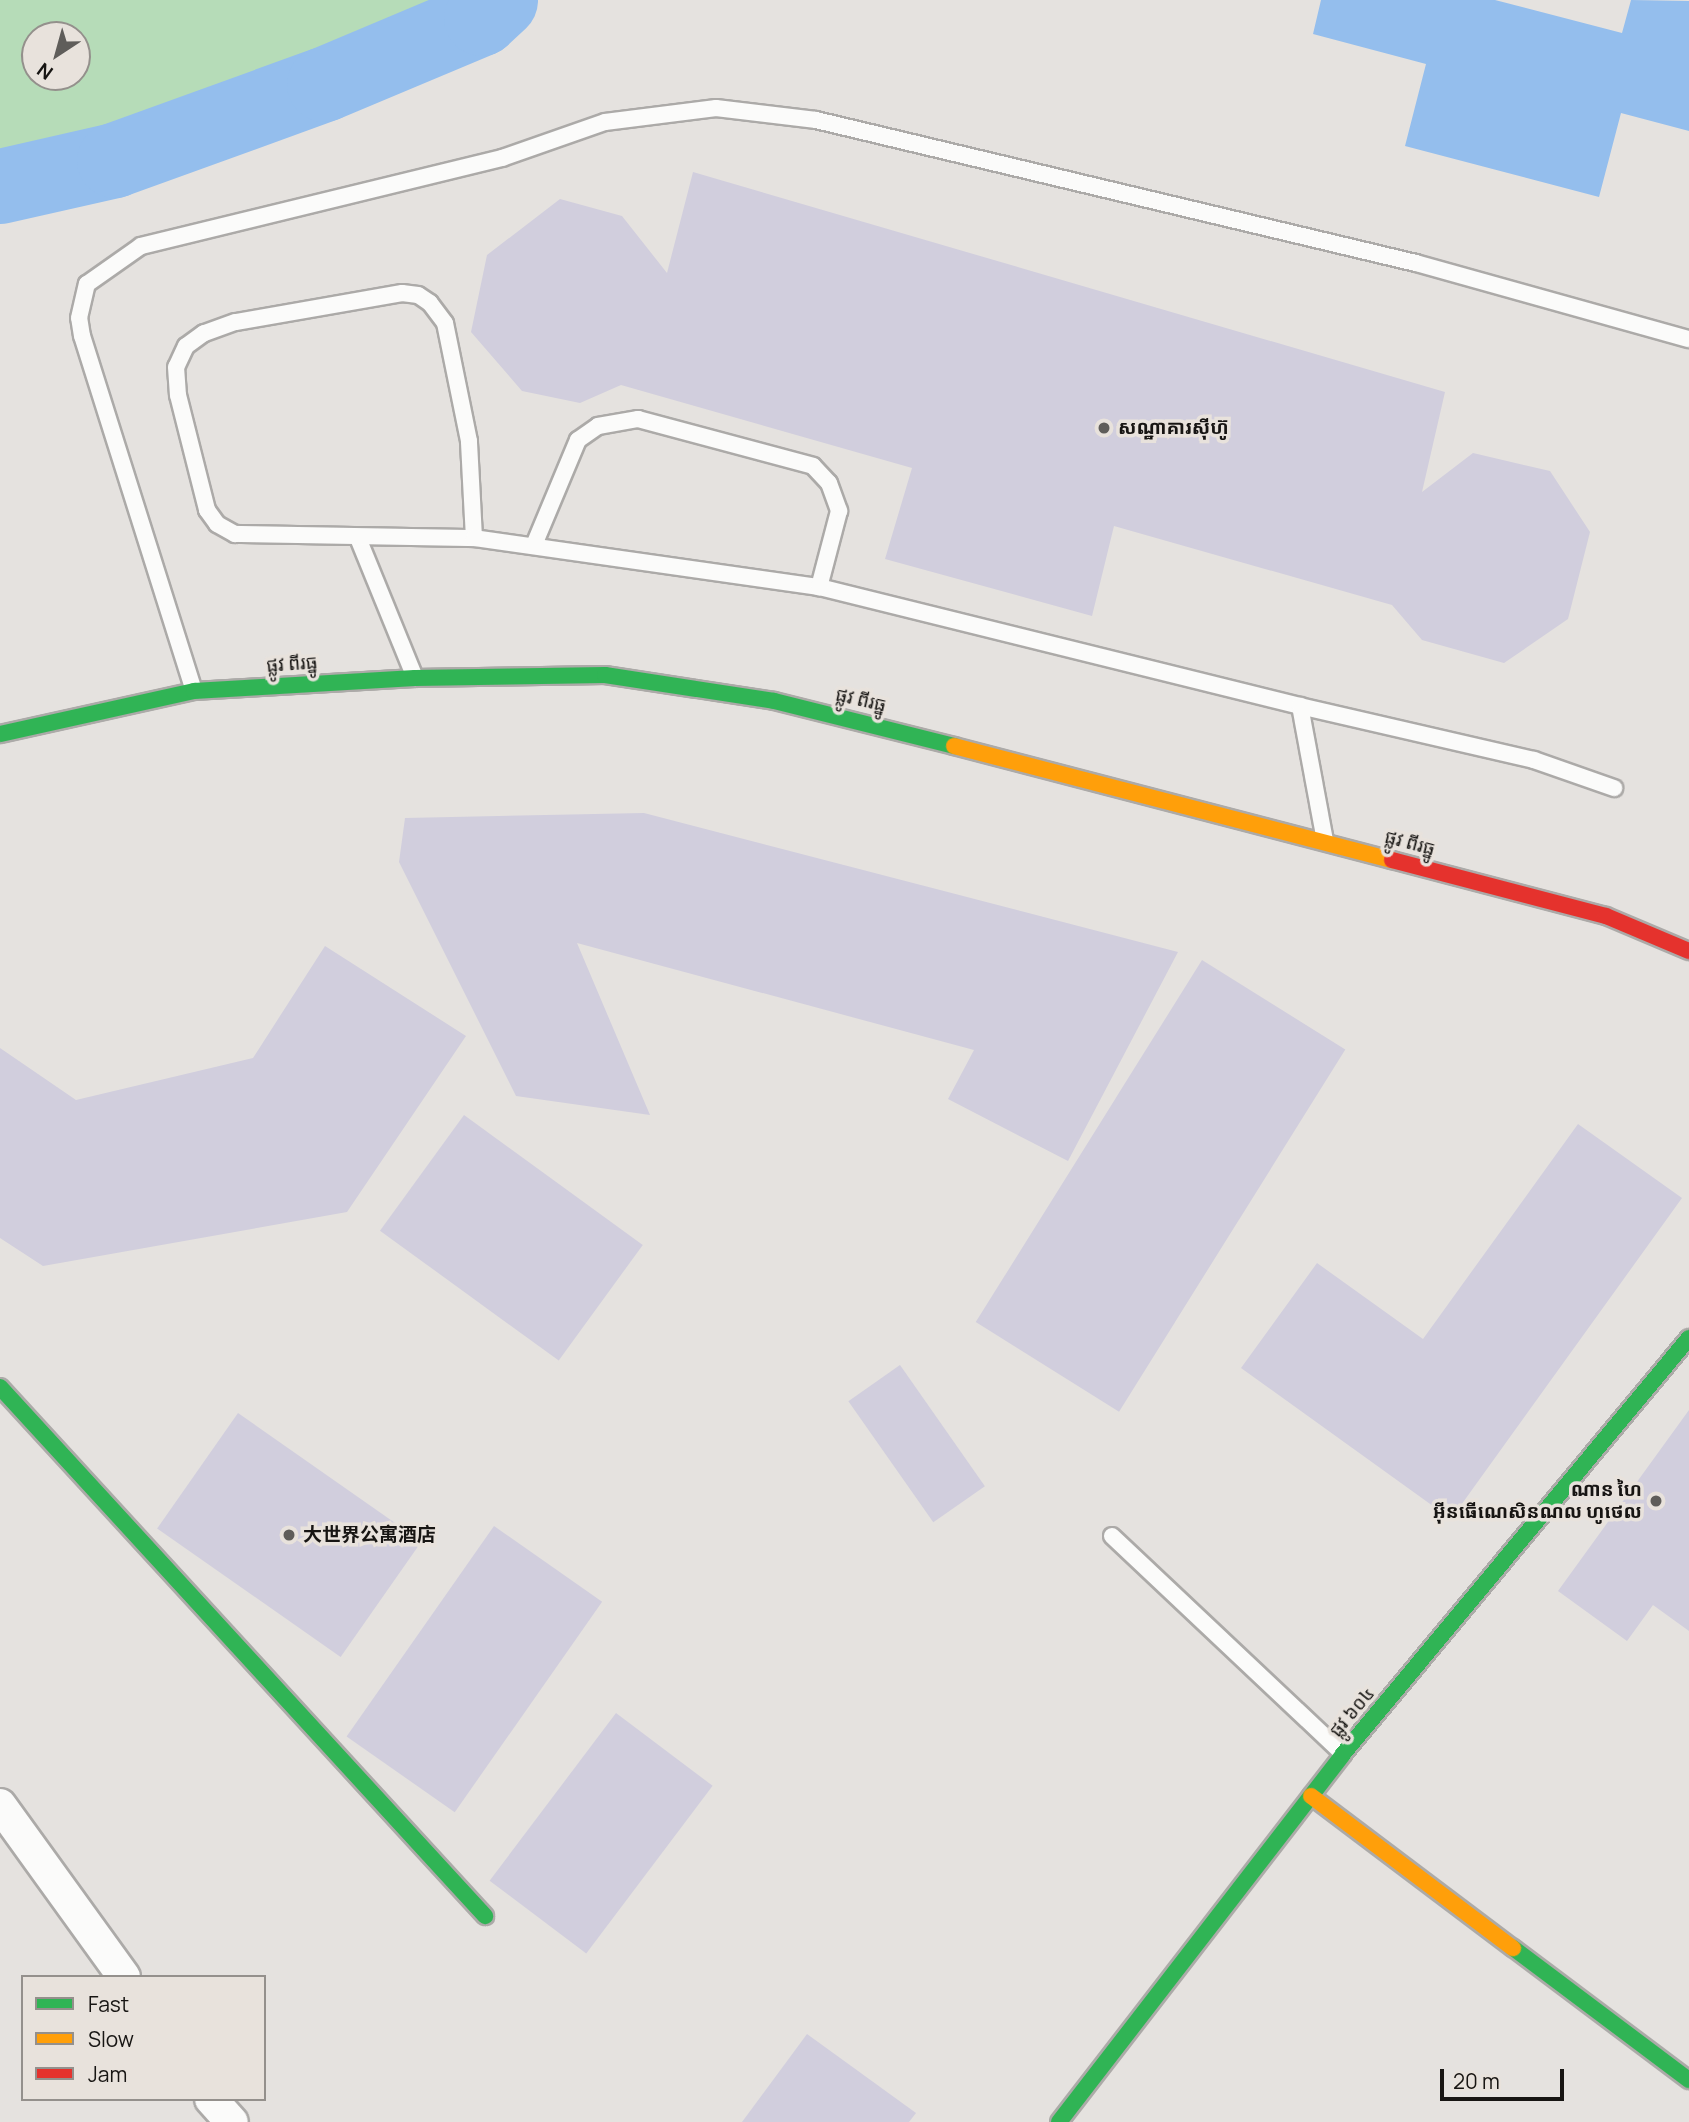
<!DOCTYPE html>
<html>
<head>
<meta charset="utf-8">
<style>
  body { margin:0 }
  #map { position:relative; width:1689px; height:2122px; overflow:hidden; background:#e5e2df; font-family:Manrope,"Noto Sans SC","Noto Sans Khmer",sans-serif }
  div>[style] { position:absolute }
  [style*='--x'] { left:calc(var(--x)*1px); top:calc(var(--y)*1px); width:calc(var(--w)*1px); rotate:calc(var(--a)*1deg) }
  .green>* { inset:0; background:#b6dcb8 }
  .water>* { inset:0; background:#94beed }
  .river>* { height:75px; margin:-37.5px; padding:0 37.5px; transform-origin:37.5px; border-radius:37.5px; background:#94beed }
  .building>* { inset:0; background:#d1cedd; transform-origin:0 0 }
  .roads { filter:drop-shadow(2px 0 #acaaa8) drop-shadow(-2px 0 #acaaa8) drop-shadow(0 2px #acaaa8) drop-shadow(0 -2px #acaaa8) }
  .lane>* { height:16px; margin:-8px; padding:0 8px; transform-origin:8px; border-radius:8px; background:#fbfbfa }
  .street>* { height:32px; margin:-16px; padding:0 16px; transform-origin:16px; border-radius:16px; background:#fbfbfa }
  .fast>* { height:16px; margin:-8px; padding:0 8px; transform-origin:8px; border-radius:8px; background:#30b455 }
  .slow>* { height:16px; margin:-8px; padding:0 8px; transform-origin:8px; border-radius:8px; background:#ff9f0a }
  .jam>* { height:16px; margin:-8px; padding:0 8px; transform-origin:8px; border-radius:8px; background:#e5322d }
  .dots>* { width:19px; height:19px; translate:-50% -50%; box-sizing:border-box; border:4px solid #e8e2dc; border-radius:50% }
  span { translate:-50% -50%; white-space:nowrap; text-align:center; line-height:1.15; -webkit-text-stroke:7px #e8e2dc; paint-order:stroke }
  .poi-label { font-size:19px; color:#171513; font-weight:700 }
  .left { translate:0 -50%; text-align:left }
  .right { translate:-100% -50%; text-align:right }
  .street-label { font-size:19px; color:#171513 }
  .legend { position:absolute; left:21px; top:1975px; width:245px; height:126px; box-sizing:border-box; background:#e8e2dc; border:2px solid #94908c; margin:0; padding:9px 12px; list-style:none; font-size:21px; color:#171513 }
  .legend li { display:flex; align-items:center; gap:14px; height:35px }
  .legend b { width:35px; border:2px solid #94908c }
  .north { position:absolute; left:21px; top:21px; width:70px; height:70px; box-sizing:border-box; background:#e8e2dc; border:2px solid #94908c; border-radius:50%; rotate:216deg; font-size:19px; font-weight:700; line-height:28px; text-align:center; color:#171513 }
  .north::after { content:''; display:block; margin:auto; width:24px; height:32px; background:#5f5d5a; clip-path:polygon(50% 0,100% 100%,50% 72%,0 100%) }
  .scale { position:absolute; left:1440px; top:2069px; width:124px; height:32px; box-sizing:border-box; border:4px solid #171513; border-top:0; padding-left:9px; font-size:21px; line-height:24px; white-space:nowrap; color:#171513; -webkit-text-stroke:5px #e8e2dc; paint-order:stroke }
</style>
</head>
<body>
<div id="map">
  <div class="green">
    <i style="clip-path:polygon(evenodd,0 0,500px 0,481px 18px,324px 84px,114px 160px,0 186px,0 0,35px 35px,77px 35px,77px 77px,35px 77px,35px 35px)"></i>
  </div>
  <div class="water">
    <i style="clip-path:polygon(1321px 0,1495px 0,1622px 33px,1631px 0,1689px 1px,1689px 131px,1621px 113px,1599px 197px,1405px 146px,1426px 64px,1313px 34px)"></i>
  </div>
  <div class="river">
    <i style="--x:0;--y:186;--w:117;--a:-12.8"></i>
    <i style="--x:114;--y:160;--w:223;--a:-19.9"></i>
    <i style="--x:324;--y:84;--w:170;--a:-22.8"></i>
    <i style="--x:481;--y:18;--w:26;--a:-43"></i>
  </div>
  <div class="building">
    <i style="clip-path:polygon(693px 172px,1445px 392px,1422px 492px,1473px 453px,1550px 471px,1590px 532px,1568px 619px,1504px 663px,1422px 640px,1392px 605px,1114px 526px,1092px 616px,885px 559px,912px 468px,621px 385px,580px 403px,522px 391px,471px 332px,487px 255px,560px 199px,622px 216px,667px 273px)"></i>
    <i style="clip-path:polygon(644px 813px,1178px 952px,1068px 1161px,948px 1099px,974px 1050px,577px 943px,650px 1115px,516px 1096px,399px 862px,405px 818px)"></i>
    <i style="clip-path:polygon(325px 946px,466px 1036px,347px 1212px,43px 1266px,0 1238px,0 1048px,76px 1100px,253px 1058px)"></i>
    <i style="left:1202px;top:960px;width:169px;height:427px;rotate:32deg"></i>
    <i style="left:464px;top:1115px;width:221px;height:143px;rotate:36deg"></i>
    <i style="clip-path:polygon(1578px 1124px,1682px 1198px,1451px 1519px,1241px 1368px,1317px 1263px,1423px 1339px)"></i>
    <i style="left:900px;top:1365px;width:148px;height:63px;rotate:55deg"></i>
    <i style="clip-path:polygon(1689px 1410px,1689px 1631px,1653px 1605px,1627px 1641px,1558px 1591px)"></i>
    <i style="left:238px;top:1413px;width:224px;height:141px;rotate:35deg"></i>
    <i style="left:494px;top:1526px;width:132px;height:257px;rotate:35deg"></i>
    <i style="left:616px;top:1713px;width:121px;height:210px;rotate:37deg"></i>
    <i style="clip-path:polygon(807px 2034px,916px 2113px,909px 2122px,742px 2122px)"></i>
  </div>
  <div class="roads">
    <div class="lane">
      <i style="--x:358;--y:538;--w:151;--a:67.8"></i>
      <i style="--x:474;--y:538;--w:97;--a:-93"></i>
      <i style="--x:469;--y:441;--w:120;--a:-101.5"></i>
      <i style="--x:445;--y:323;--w:25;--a:-127"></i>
      <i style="--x:430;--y:303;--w:14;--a:-146"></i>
      <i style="--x:418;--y:295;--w:16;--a:-173"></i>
      <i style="--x:402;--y:293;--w:169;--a:170.1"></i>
      <i style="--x:235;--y:322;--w:33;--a:160"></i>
      <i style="--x:204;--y:333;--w:22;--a:144"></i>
      <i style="--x:186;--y:346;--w:23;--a:115"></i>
      <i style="--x:176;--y:367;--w:28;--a:86"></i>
      <i style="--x:178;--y:395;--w:119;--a:75.8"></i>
      <i style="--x:207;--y:510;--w:17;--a:54"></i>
      <i style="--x:217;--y:524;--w:21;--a:29"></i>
      <i style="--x:235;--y:534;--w:239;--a:1"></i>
      <i style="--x:474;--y:538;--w:348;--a:8.1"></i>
      <i style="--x:819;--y:587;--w:496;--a:13.9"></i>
      <i style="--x:1300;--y:706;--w:137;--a:79.5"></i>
      <i style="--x:534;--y:545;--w:114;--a:-67.3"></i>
      <i style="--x:578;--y:440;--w:24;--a:-35"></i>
      <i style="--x:598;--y:426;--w:41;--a:-9.9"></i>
      <i style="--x:638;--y:419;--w:181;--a:15"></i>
      <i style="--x:813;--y:466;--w:23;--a:47"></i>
      <i style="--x:829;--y:483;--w:30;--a:70"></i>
      <i style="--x:839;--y:511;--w:79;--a:104.7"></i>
      <i style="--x:194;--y:691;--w:372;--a:-107.5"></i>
      <i style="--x:82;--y:336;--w:18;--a:-99"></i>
      <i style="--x:79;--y:318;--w:35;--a:-77"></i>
      <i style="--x:87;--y:284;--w:66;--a:-35.1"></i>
      <i style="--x:141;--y:246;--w:372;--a:-13.7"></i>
      <i style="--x:502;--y:158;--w:109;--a:-19.3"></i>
      <i style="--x:605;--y:122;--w:112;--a:-7.2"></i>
      <i style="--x:716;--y:108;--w:101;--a:6.8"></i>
      <i style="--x:816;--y:120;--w:617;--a:13.41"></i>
      <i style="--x:1416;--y:263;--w:283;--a:15.6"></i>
      <i style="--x:1300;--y:706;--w:240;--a:13"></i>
      <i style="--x:1534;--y:760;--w:85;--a:19.3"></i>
      <i style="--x:1112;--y:1536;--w:318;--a:43.3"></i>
    </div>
    <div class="street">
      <i style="--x:0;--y:1805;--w:212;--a:54.2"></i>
      <i style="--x:211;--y:2099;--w:31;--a:48"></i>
    </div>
    <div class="fast">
      <i style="--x:0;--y:734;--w:199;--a:-12.5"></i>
      <i style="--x:194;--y:691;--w:221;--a:-3.4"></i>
      <i style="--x:415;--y:678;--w:190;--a:-0.9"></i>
      <i style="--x:605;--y:675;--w:171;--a:8.7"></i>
      <i style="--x:774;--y:701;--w:186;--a:14"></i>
      <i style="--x:0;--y:1387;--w:718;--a:47.48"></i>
      <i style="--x:1513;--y:1948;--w:220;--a:36.9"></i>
      <i style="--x:1059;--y:2122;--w:465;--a:-52.3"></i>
      <i style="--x:1343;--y:1754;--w:541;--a:-50.25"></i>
    </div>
    <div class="slow">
      <i style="--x:954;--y:746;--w:453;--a:14.6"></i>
      <i style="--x:1311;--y:1796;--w:253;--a:37"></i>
    </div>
    <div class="jam">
      <i style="--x:1392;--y:860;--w:221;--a:14.7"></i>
      <i style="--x:1606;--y:916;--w:90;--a:22.9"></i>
    </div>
  </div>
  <div class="dots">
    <i style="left:1104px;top:428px;background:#5f5d5a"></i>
    <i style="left:1656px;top:1501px;background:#5f5d5a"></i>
    <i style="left:289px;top:1535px;background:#5f5d5a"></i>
  </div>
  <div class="poi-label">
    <span class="left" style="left:1118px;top:428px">សណ្ឋាគារស៊ីហ៊ូ</span>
    <span class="right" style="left:1642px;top:1501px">ណាន ហៃ<br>អ៊ីនធើណេសិនណល ហូថេល</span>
    <span class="left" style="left:303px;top:1535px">大世界公寓酒店</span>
  </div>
  <div class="street-label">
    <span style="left:292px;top:664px;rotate:-4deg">ផ្លូវ ពីរធ្នូ</span>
    <span style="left:861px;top:700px;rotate:13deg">ផ្លូវ ពីរធ្នូ</span>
    <span style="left:1410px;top:843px;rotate:15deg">ផ្លូវ ពីរធ្នូ</span>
    <span style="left:1352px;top:1712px;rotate:-50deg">ផ្លូវ ៦០៤</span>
  </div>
  <ul class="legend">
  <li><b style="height:9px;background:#30b455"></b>Fast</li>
  <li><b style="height:9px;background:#ff9f0a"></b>Slow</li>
  <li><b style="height:9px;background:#e5322d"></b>Jam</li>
  </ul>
  <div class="north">N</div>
  <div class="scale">20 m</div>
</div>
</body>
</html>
